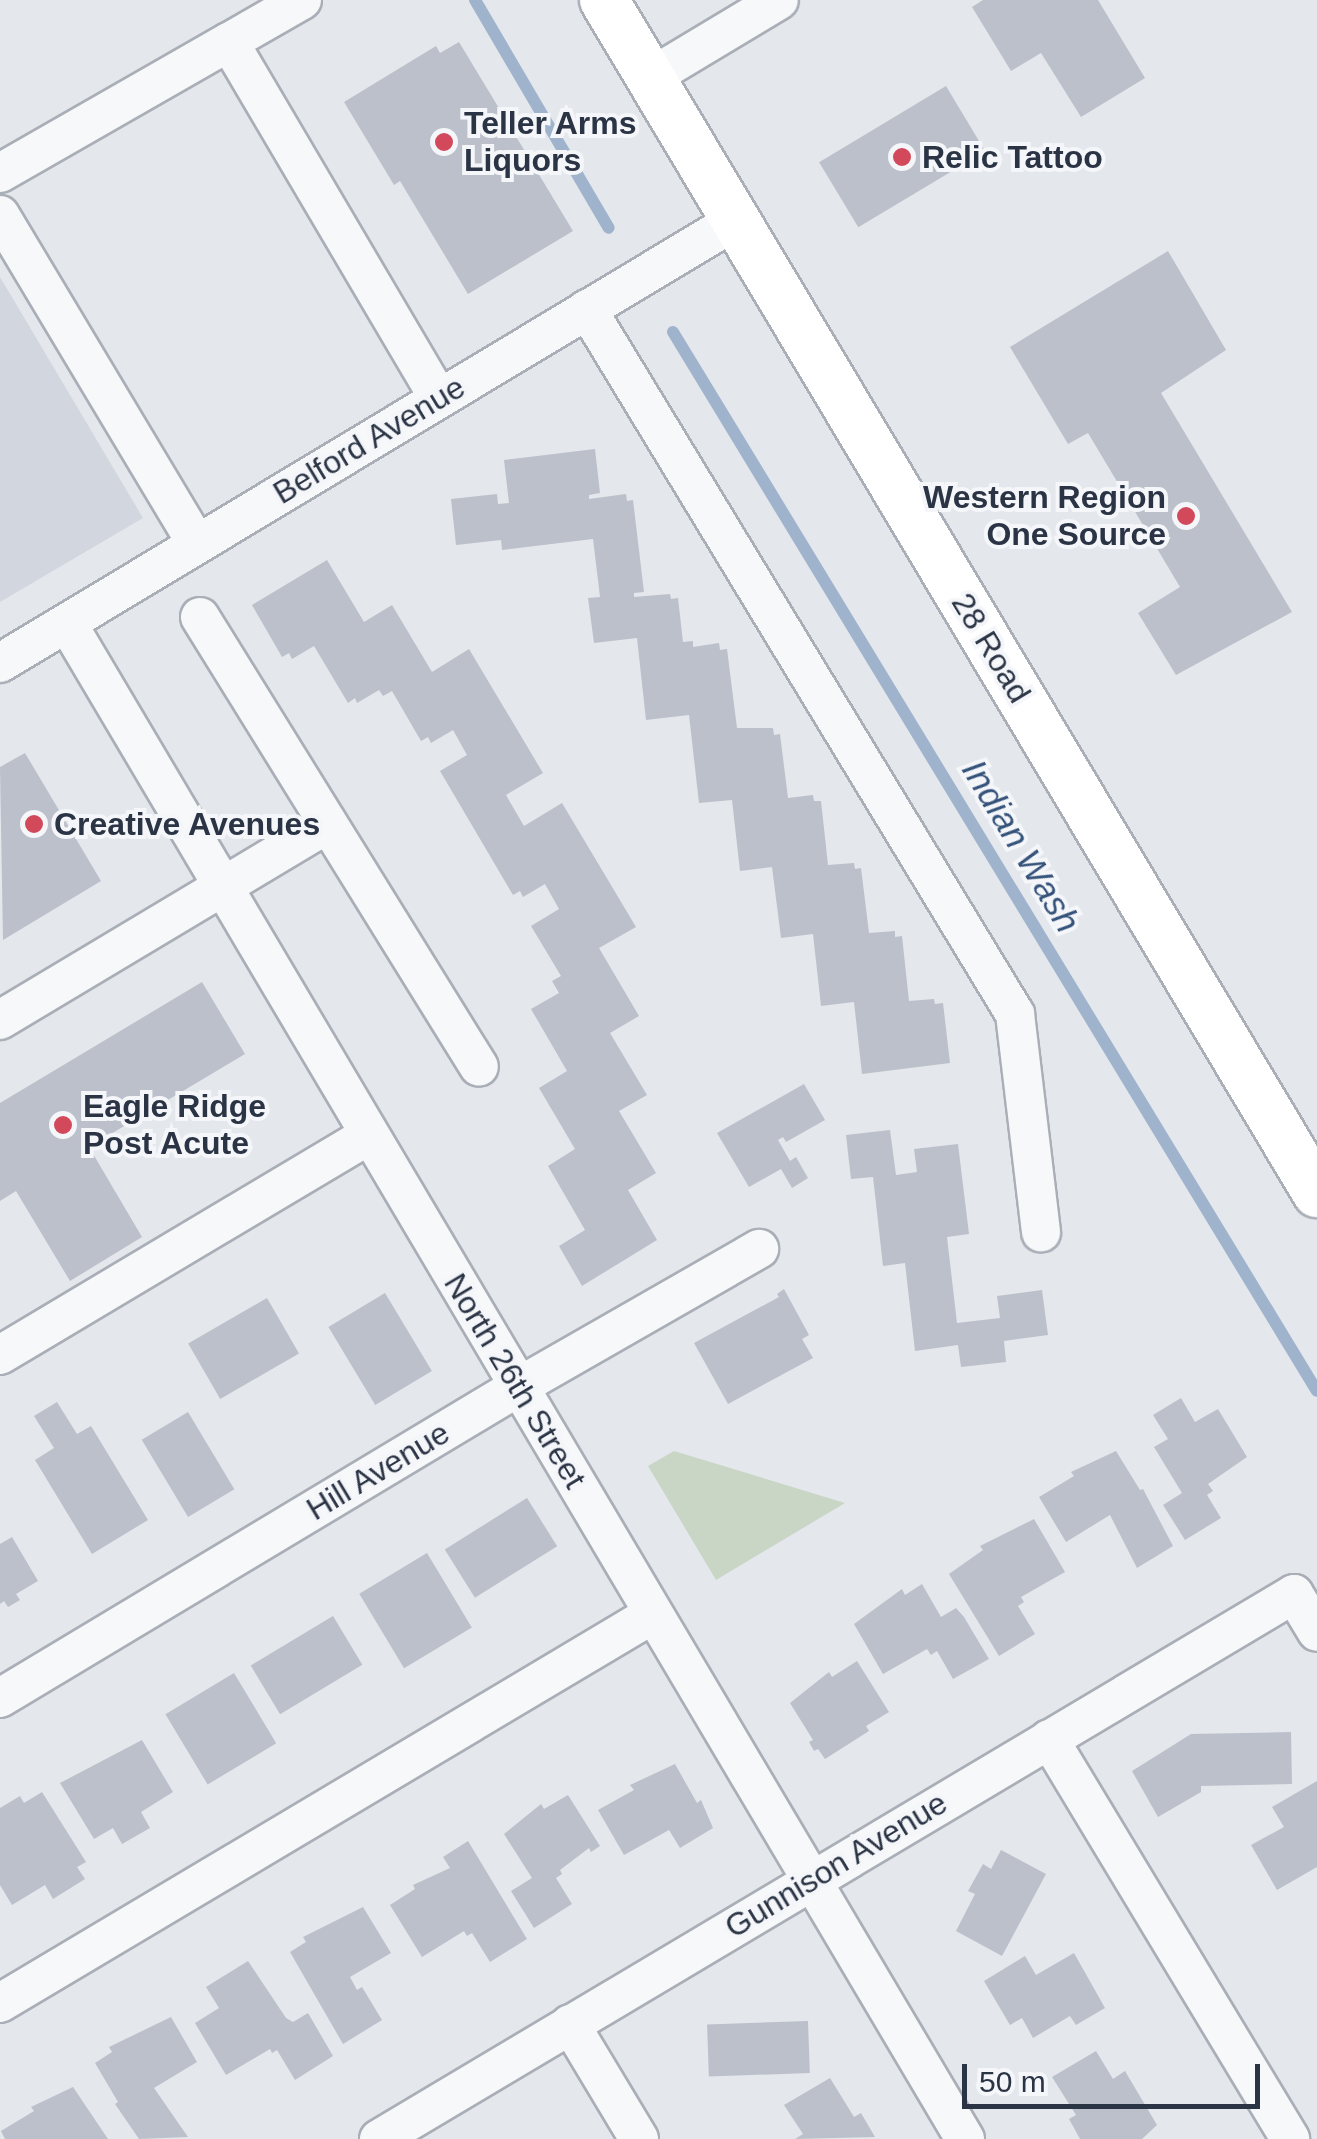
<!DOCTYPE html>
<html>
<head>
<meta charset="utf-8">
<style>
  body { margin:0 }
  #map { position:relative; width:1317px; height:2139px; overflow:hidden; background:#e4e7ec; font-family:Arial,sans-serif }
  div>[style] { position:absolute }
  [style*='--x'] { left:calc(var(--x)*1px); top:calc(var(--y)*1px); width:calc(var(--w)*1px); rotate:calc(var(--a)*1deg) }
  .built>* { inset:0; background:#d2d6de }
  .green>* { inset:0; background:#c9d6c5 }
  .stream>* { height:12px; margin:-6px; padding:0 6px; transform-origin:6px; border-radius:6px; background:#9fb4cc }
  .building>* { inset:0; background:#bbc0ca; transform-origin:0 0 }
  .roads { filter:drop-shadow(2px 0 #a9aeb7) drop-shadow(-2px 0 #a9aeb7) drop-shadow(0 2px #a9aeb7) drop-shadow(0 -2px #a9aeb7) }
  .minor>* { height:38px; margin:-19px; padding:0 19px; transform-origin:19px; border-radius:19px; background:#f7f8fa }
  .major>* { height:48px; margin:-24px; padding:0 24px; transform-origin:24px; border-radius:24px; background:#fff }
  .dots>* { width:28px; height:28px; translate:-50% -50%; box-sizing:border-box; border:5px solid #f4f6f9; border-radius:50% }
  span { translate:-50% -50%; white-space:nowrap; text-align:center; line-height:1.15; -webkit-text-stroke:8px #f4f6f9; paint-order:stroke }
  .poi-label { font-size:32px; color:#2b3445; font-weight:700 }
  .left { translate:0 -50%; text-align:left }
  .right { translate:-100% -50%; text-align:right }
  .street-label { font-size:32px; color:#2b3445 }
  .water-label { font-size:35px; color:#34527a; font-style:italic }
  .scale { position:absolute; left:962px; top:2064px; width:298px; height:45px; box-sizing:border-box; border:5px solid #2b3445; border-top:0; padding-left:12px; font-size:30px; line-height:35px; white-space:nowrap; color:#2b3445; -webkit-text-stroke:8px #f4f6f9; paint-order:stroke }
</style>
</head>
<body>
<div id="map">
  <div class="built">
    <i style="clip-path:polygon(0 277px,143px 518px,0 602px)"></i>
  </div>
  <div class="green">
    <i style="clip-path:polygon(674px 1451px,845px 1503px,716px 1580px,648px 1466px)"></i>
  </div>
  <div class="stream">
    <i style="--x:475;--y:0;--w:264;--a:59.6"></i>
    <i style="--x:673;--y:332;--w:1239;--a:58.7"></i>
  </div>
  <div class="building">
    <i style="clip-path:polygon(983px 0,1098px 0,1145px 78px,1081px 117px,1041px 53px,1011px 71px,972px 7px)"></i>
    <i style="clip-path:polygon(459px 42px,573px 231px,468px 294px,400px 181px,394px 185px,344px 102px,436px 46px,440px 53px)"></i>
    <i style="left:946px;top:86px;width:76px;height:148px;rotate:59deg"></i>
    <i style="clip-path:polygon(1168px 251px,1226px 350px,1161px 393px,1292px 612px,1176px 675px,1138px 613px,1180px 587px,1088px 433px,1068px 444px,1010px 347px)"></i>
    <i style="clip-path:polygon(595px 449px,600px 493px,589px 495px,589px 499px,626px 494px,627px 501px,633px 500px,644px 592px,634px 593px,634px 597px,670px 594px,671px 599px,678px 598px,683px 642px,693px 641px,693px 647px,719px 643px,720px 650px,727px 649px,737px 728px,773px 728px,774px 735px,780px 734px,788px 798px,813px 795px,814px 801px,821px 801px,828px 865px,854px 863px,855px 869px,861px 868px,869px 933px,895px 931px,895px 937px,902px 936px,909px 1001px,934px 999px,935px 1004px,943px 1003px,950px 1063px,862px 1074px,854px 1002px,821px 1006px,813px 934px,781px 938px,772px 867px,740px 871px,732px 800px,699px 803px,689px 715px,646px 720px,637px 638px,594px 643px,588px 598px,600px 597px,593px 539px,502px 550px,501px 540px,456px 545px,451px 499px,497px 494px,498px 504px,509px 503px,504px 460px)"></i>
    <i style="clip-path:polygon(327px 560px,364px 622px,392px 605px,432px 672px,469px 649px,543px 773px,506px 795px,524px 826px,562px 803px,636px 927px,599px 948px,639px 1016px,610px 1033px,647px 1095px,619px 1111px,656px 1173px,628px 1190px,657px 1240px,582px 1286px,559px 1246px,585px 1230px,548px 1166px,575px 1149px,539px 1088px,567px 1071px,531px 1009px,559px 993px,552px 981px,561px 976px,531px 926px,559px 909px,545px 884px,523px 897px,520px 891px,513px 895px,440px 771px,467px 755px,453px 730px,431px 743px,428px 737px,421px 741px,392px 691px,383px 696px,379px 690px,357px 703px,355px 698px,348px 703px,314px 646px,292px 659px,289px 653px,282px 657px,252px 605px)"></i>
    <i style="clip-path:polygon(25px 753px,101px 881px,3px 940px,0 767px)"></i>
    <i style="clip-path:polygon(202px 982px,245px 1054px,89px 1147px,142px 1237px,70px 1281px,16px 1191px,0 1201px,0 1103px)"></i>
    <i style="clip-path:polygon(804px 1084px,825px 1120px,786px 1142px,783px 1137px,778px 1140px,790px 1161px,796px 1157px,808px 1178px,792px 1188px,781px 1169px,749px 1187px,717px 1133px)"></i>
    <i style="clip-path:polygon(890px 1130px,896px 1175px,917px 1172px,914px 1149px,958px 1144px,969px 1234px,947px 1237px,957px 1323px,1000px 1318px,997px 1296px,1042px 1290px,1048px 1335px,1004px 1341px,1006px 1362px,961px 1367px,958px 1345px,915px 1351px,905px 1263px,883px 1266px,873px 1177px,851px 1179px,846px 1135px)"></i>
    <i style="clip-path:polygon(784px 1289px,809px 1335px,802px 1339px,813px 1358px,728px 1404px,694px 1343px,779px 1297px,777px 1294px)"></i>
    <i style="left:385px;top:1293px;width:91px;height:66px;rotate:59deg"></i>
    <i style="left:267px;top:1298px;width:64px;height:91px;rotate:60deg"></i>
    <i style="clip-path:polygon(1181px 1398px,1195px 1422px,1218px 1409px,1247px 1457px,1208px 1484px,1213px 1491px,1207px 1495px,1221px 1518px,1185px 1540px,1163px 1505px,1182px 1493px,1154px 1447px,1168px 1439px,1153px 1415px)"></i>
    <i style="clip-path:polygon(57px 1402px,77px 1434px,91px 1426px,148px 1520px,92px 1554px,35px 1460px,54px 1448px,34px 1416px)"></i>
    <i style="left:188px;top:1412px;width:90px;height:54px;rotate:59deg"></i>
    <i style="clip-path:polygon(1116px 1451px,1140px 1490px,1143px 1489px,1173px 1546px,1137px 1568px,1110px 1515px,1066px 1542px,1039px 1497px,1074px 1476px,1071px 1472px)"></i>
    <i style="left:527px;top:1498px;width:57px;height:97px;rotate:58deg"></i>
    <i style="clip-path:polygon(1034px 1519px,1065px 1572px,1021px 1597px,1024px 1602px,1018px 1606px,1035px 1634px,999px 1656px,949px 1574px,983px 1550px,980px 1546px)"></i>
    <i style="clip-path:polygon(12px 1537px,38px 1581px,16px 1594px,20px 1600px,8px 1607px,4px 1601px,0 1604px,0 1544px)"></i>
    <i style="left:427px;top:1553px;width:87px;height:79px;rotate:59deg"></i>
    <i style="clip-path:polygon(922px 1584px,941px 1617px,956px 1608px,964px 1617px,989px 1659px,953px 1679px,937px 1651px,931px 1655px,927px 1649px,883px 1674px,854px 1624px,902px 1589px,905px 1595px)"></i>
    <i style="left:333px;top:1616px;width:57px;height:96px;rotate:59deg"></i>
    <i style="clip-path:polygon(857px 1661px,889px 1712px,866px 1726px,869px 1731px,825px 1759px,818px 1749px,814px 1751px,809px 1742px,813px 1740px,790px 1703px,829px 1672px,832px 1677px)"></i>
    <i style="left:234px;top:1673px;width:82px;height:80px;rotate:59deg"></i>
    <i style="clip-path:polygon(1291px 1732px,1292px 1784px,1201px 1786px,1201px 1792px,1158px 1817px,1132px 1771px,1191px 1734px)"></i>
    <i style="clip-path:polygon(142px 1740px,173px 1792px,141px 1812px,150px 1828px,122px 1844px,113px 1828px,94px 1839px,60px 1783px)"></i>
    <i style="clip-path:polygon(675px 1764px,697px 1803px,701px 1800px,713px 1828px,680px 1848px,669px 1830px,624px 1855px,598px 1810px,634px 1790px,630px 1785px)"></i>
    <i style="clip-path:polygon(1317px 1781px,1317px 1867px,1277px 1890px,1251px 1845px,1284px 1827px,1272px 1807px)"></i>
    <i style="clip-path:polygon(42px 1792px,86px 1862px,77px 1867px,85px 1879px,53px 1899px,45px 1885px,12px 1905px,0 1885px,0 1808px,20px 1796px,24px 1803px)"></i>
    <i style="clip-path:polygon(568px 1795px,600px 1846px,591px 1852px,589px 1848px,560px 1870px,562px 1874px,556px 1878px,572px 1904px,534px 1928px,511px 1891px,532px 1878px,504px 1834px,541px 1804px,544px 1809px)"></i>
    <i style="clip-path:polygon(468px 1841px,527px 1939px,490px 1962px,472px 1933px,467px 1936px,464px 1931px,422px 1957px,390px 1905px,415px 1889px,413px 1885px,450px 1868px,443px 1857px)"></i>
    <i style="clip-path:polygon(1001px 1850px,1046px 1874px,1002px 1956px,956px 1931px,975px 1894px,968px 1891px,983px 1864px,991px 1869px)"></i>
    <i style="clip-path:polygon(363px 1907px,391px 1953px,350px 1977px,357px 1990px,362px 1987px,382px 2020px,343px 2044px,290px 1952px,306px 1942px,303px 1937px)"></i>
    <i style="clip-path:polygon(1074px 1953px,1105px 2008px,1076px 2025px,1070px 2016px,1033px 2038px,1022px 2018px,1010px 2025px,984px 1981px,1025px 1956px,1036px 1975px)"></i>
    <i style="clip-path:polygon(248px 1961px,286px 2018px,293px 2022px,308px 2013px,333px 2056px,295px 2080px,277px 2050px,272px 2053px,270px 2049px,226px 2075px,195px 2023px,219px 2008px,206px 1987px)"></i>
    <i style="clip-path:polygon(171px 2017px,197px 2062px,154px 2088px,188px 2137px,139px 2139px,115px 2104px,118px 2102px,95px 2063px,112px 2052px,109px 2047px)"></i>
    <i style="left:808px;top:2021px;width:52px;height:101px;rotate:88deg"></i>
    <i style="clip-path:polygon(1096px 2051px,1113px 2079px,1125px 2071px,1157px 2125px,1142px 2139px,1080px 2139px,1069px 2119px,1076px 2115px,1052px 2077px)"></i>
    <i style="clip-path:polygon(830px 2078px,854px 2117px,861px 2113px,875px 2137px,795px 2139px,803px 2134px,784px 2105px)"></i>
    <i style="clip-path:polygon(73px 2087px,108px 2139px,5px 2139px,1px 2131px,34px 2111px,31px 2107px)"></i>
  </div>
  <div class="roads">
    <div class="minor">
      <i style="--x:302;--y:0;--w:84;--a:150.1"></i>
      <i style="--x:229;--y:42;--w:413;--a:59.5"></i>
      <i style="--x:651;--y:77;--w:149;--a:-31"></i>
      <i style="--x:0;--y:173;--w:264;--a:-29.8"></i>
      <i style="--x:0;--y:215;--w:383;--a:59.1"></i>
      <i style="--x:587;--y:309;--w:825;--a:58.74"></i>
      <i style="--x:1015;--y:1014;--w:220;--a:83.2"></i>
      <i style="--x:200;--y:617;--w:529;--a:58.2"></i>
      <i style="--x:67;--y:623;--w:1762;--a:59.36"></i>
      <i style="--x:0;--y:663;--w:861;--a:-31.03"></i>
      <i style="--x:0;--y:1020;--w:382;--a:-30.9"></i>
      <i style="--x:0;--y:1355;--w:430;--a:-30.8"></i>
      <i style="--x:0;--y:1698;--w:604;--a:-30.98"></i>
      <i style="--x:518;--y:1387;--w:278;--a:-29.8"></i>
      <i style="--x:1049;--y:1739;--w:467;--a:58.9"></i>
      <i style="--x:0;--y:2003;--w:760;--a:-30.78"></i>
      <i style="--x:570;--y:2024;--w:134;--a:59"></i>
      <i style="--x:379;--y:2139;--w:1065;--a:-30.78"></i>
      <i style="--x:1294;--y:1594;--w:44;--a:58.8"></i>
    </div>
    <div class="major">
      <i style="--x:604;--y:0;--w:1390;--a:59.14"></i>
    </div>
  </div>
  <div class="dots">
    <i style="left:444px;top:142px;background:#d1495b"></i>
    <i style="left:902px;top:157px;background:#d1495b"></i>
    <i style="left:1186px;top:516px;background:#d1495b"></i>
    <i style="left:34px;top:824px;background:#d1495b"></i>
    <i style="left:63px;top:1125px;background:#d1495b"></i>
  </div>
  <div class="poi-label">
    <span class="left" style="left:464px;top:142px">Teller Arms<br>Liquors</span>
    <span class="left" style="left:922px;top:157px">Relic Tattoo</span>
    <span class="right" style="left:1166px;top:516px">Western Region<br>One Source</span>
    <span class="left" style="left:54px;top:824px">Creative Avenues</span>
    <span class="left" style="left:83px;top:1125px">Eagle Ridge<br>Post Acute</span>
  </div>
  <div class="street-label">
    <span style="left:369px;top:440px;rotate:-31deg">Belford Avenue</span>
    <span style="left:991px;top:648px;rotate:59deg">28 Road</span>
    <span style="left:515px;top:1381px;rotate:59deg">North 26th Street</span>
    <span style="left:378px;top:1471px;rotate:-31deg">Hill Avenue</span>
    <span style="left:836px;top:1865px;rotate:-31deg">Gunnison Avenue</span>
  </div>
  <div class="water-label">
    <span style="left:1021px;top:846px;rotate:59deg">Indian Wash</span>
  </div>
  <div class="scale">50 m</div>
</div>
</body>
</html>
